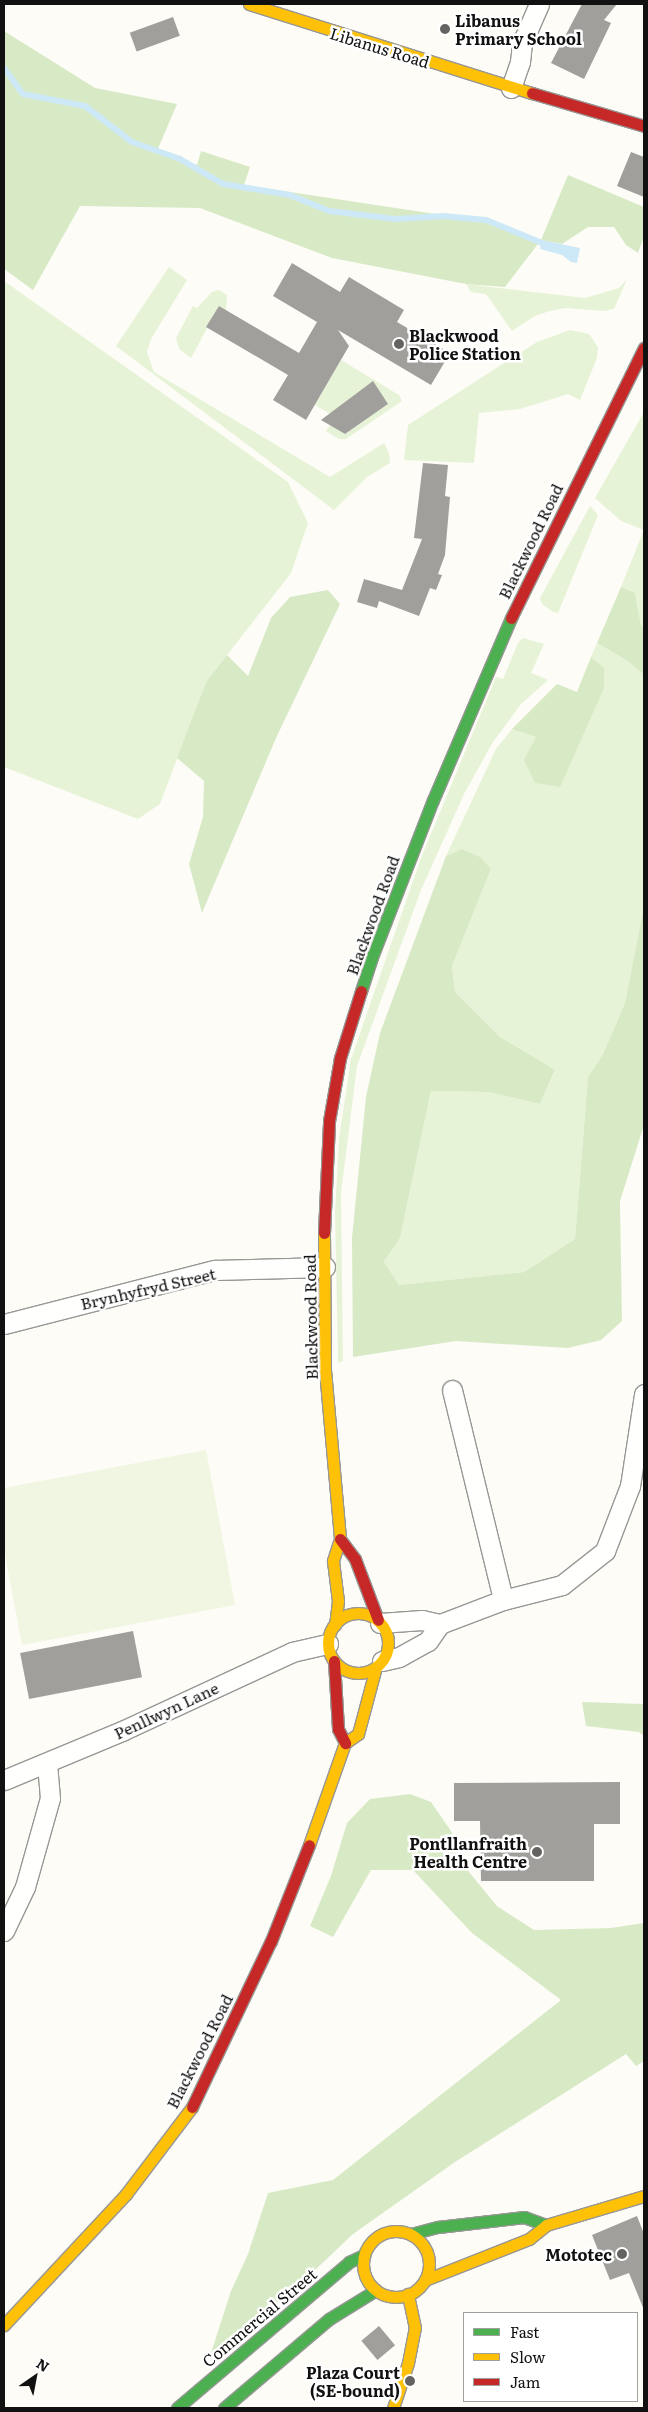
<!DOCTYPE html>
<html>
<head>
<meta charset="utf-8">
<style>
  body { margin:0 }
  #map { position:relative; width:648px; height:2412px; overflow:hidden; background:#fdfcf7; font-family:Literata,serif }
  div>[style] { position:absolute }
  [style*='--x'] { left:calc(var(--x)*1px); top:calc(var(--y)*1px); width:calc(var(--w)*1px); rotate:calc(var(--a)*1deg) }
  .green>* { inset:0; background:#e7f3d7 }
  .forest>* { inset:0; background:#d8eac5 }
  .pitch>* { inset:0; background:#f0f6e1 }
  .water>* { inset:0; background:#cde8f7 }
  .stream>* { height:6px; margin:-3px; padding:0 3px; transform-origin:3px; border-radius:3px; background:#cde8f7 }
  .building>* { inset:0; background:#a19f9c; transform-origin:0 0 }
  .roads { filter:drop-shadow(1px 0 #979795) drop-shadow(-1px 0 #979795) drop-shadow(0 1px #979795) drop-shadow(0 -1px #979795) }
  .street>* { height:19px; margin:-9.5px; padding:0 9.5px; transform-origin:9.5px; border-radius:9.5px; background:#fffffe }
  .fast>* { height:11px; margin:-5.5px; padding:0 5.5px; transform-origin:5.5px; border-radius:5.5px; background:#4caf50 }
  .slow>* { height:11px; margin:-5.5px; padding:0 5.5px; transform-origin:5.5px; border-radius:5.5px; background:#ffc107 }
  .slow>.ring { margin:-5.5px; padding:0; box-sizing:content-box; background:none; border:11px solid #ffc107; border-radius:50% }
  .jam>* { height:11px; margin:-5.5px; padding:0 5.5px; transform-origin:5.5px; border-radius:5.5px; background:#c62828 }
  .dots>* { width:14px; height:14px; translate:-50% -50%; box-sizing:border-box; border:2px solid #fff; border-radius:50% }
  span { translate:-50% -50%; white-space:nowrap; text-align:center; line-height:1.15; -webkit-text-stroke:5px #fff; paint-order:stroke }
  .poi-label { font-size:16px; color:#111; font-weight:700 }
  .left { translate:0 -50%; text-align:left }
  .right { translate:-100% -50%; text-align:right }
  .street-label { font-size:16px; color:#111 }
  .frame { position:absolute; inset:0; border:5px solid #111; pointer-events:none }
  .legend { position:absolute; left:463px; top:2312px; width:175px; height:90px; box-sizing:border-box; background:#fff; border:1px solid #a0a0a0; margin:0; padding:6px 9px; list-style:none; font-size:15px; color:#111 }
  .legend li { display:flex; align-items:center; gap:10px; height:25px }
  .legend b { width:25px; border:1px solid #a0a0a0 }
  .north { position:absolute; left:10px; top:2352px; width:50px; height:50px; -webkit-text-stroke:4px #fff; paint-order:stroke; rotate:33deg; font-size:14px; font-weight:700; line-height:20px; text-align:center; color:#111 }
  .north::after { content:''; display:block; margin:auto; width:18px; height:22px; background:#111; clip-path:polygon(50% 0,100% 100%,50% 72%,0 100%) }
</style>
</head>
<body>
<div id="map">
  <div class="green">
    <i style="clip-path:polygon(169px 267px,187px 280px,151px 339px,147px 352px,154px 372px,330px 477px,384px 443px,389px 453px,390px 463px,367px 477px,334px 510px,116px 346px)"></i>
    <i style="clip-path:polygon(627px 279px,614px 309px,604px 311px,565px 308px,550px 311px,535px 316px,512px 331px,486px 294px,471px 292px,466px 284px,585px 298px,619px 288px)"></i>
    <i style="clip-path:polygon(4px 281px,288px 482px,308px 523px,291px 573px,206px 682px,160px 804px,138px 819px,4px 767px)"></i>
    <i style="clip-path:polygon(219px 290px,227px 295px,226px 310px,219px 306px,191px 358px,179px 349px,176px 338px,193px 306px,197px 308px,212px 292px)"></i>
    <i style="clip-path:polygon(570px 330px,589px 334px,598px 347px,597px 358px,580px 400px,568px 394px,520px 409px,479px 413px,474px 463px,404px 460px,408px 425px,537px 342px)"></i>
    <i style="clip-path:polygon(341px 360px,399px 395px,402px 401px,346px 439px,339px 439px,326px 431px,330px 425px,345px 434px,388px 404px,330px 414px,315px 405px)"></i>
    <i style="clip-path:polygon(644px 412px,644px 627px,641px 625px,635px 593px,621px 587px,644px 530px,621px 521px,595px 498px)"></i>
    <i style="clip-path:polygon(590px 506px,598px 515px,558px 613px,553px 612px,542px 604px,540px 598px)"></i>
    <i style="clip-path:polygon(523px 638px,544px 644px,531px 673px,548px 680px,521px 704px,493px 742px,464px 794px,421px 890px,357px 1066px,341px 1193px,343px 1361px,338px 1363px,335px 1211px,339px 1138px,351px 1059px,421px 858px,496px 677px,503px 679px,518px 643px)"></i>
    <i style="clip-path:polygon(597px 643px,626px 660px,644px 675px,644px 905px,625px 1003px,603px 1054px,588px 1077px,575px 1239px,524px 1272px,399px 1285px,384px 1262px,400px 1238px,431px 1091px,489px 1092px,540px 1104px,555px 1071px,500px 1037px,455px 992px,452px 966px,491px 869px,462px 849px,446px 856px,496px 749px,512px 729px,536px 737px,604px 668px,591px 657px)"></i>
  </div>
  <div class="forest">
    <i style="clip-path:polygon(4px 31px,95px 88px,177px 104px,157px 151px,197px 165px,201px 151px,250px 167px,244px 185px,468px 219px,485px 217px,541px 240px,568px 175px,644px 207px,644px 236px,638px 253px,626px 245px,614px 227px,588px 227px,562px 244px,541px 240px,505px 287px,466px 284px,332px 258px,200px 208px,80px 206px,33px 290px,4px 269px)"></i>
    <i style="clip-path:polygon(621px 587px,635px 593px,641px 625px,644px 627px,644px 675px,626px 660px,597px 643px)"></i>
    <i style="clip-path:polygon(328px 590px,340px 604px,276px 738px,202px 913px,189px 864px,203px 817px,204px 781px,177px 758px,206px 682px,227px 655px,248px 676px,271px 618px,290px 597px)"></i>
    <i style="clip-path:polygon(591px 657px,604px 668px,604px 688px,560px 787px,535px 783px,524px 760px,536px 737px,512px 729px,557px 684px,577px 692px)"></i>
    <i style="clip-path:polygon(462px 849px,480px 857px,491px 869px,452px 966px,455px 992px,500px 1037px,555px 1070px,540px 1104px,489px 1092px,431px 1091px,400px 1238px,384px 1262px,399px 1285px,524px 1272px,575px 1239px,588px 1077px,603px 1054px,625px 1003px,644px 905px,644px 1125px,620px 1201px,622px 1321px,601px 1340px,568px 1348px,456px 1341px,353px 1357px,352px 1238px,366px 1097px,380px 1033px,446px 856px)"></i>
    <i style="clip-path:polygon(582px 1702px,644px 1704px,644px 1736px,639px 1732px,586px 1726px)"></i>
    <i style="clip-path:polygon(410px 1794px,431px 1802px,451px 1831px,469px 1872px,497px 1906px,534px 1930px,611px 1928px,644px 1923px,644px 2061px,636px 2066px,626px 2054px,455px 2162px,353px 2234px,295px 2289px,210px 2356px,231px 2291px,248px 2254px,268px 2193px,333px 2180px,561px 2000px,472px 1933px,413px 1870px,371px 1870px,333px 1937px,310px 1926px,331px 1876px,347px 1823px,370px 1799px)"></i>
  </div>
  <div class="pitch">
    <i style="clip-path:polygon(206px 1450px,235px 1605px,22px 1645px,4px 1549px,4px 1488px)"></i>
  </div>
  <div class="water">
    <i style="clip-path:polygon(541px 240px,580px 248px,577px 263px,571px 262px,562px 255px,540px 249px)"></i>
  </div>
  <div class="stream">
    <i style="--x:4;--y:68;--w:32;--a:54"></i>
    <i style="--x:23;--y:94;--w:63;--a:11"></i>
    <i style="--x:85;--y:106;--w:59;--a:37.5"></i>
    <i style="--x:132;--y:142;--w:51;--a:19.5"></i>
    <i style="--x:180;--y:159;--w:50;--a:30.2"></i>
    <i style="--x:223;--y:184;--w:68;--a:9.3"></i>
    <i style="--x:290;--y:195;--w:42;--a:22.3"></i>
    <i style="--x:329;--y:211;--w:67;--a:6.8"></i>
    <i style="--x:396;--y:219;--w:47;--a:-3.7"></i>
    <i style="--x:443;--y:216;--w:43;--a:5.3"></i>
    <i style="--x:486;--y:220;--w:66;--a:22.3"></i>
  </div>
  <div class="building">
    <i style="clip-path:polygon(582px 4px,617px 4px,604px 20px,611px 23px,584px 79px,551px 63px)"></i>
    <i style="left:173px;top:17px;width:20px;height:46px;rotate:70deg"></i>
    <i style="clip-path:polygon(631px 152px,644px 157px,644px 197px,617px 186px)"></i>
    <i style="clip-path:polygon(292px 263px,340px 292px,349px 277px,404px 310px,397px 322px,450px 353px,431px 385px,338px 330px,349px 346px,306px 420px,273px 400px,288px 375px,206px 327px,219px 306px,299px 353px,317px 322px,273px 296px)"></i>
    <i style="clip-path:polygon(373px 381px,388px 404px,345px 434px,321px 420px)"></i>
    <i style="clip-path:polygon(423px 463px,448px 465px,445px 496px,450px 497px,445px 555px,438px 574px,442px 575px,436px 590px,430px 588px,419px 616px,379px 601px,377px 608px,357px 602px,364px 579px,402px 590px,422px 539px,414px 538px)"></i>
    <i style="left:133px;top:1631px;width:47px;height:115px;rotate:79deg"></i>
    <i style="clip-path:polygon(620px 1782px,620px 1824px,594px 1824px,594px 1881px,481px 1881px,480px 1821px,454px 1821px,454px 1783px)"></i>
    <i style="clip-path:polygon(637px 2216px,644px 2234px,644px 2310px,629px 2273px,610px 2280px,592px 2235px)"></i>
    <i style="left:379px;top:2326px;width:25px;height:23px;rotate:50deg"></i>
  </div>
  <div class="roads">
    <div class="street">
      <i style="--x:511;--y:88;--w:28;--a:-71"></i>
      <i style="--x:520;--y:62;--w:19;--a:-84"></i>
      <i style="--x:522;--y:43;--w:43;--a:-66.4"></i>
      <i style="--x:4;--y:1324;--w:218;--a:-14.4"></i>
      <i style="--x:215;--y:1270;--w:110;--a:-1.6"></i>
      <i style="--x:452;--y:1390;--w:216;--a:76.3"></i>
      <i style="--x:380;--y:1623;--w:42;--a:-4.1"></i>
      <i style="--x:422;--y:1620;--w:18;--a:13"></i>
      <i style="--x:382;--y:1661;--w:17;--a:-13"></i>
      <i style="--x:399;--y:1657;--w:33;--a:-29"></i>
      <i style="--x:428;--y:1641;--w:21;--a:-55"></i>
      <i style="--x:440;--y:1624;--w:67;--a:-20.9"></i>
      <i style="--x:503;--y:1600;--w:61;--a:-14.3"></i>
      <i style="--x:562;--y:1585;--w:55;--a:-38.3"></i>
      <i style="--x:605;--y:1551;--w:70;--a:-69"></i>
      <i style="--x:630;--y:1486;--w:93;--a:-81.3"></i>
      <i style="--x:4;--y:1780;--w:128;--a:-22.6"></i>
      <i style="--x:122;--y:1731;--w:187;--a:-24.9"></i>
      <i style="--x:292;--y:1652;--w:37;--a:-13"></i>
      <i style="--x:4;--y:1931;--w:49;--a:-64.5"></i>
      <i style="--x:25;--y:1887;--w:92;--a:-74.3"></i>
      <i style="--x:50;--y:1798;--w:35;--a:-95"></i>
    </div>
    <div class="fast">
      <i style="--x:361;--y:991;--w:36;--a:-72"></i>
      <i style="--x:372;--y:957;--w:168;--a:-68.8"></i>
      <i style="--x:433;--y:800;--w:198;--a:-66.8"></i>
      <i style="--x:411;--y:2234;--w:28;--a:-15"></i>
      <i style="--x:438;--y:2227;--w:87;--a:-6.6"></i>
      <i style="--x:524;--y:2217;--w:23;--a:20"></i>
      <i style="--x:177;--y:2408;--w:226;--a:-40.3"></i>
      <i style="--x:349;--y:2262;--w:17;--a:-25"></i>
      <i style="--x:224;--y:2408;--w:138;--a:-40.3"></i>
      <i style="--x:329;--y:2319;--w:55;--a:-31.7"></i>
    </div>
    <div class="slow">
      <i style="--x:249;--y:4;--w:297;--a:17.5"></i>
      <i style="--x:324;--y:1233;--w:137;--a:89.6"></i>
      <i style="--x:325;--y:1370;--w:170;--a:84.9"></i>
      <i style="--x:340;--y:1539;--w:23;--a:108"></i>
      <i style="--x:333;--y:1561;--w:40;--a:82.9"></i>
      <i style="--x:338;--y:1601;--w:24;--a:97"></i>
      <i class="ring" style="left:328px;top:1613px;width:49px;height:49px"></i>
      <i style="--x:309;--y:1845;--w:108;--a:-70.6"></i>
      <i style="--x:345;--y:1743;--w:16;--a:-35"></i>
      <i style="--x:358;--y:1734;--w:69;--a:-75"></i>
      <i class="ring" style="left:363px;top:2231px;width:55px;height:55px"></i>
      <i style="--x:425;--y:2280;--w:112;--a:-21.5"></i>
      <i style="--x:529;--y:2239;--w:22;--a:-39"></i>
      <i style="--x:546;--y:2225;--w:102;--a:-16.5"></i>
      <i style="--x:4;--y:2325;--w:179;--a:-47"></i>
      <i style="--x:126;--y:2194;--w:109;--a:-52.8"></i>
      <i style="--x:393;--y:2408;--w:47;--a:-71.6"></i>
      <i style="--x:408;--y:2363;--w:36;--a:-79"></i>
      <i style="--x:415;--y:2328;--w:35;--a:-102"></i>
    </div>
    <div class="jam">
      <i style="--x:532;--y:93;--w:117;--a:16.4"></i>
      <i style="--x:511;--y:618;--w:301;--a:-63.8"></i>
      <i style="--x:324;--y:1233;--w:112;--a:-87.4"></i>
      <i style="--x:329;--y:1121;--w:64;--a:-80.1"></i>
      <i style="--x:340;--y:1058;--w:70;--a:-72.6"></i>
      <i style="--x:340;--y:1539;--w:25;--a:53"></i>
      <i style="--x:355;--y:1559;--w:65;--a:69.3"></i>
      <i style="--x:334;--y:1661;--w:68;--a:86.6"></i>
      <i style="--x:338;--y:1729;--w:16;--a:63"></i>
      <i style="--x:192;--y:2107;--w:184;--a:-64.6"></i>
      <i style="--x:271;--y:1941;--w:103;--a:-68.4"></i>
    </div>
  </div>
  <div class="dots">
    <i style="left:445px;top:29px;background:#646362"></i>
    <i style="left:399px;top:344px;background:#646362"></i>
    <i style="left:537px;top:1852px;background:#646362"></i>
    <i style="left:622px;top:2254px;background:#646362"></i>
    <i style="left:410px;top:2381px;background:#646362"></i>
  </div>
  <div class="poi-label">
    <span class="left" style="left:455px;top:29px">Libanus<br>Primary School</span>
    <span class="left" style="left:409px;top:344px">Blackwood<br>Police Station</span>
    <span class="right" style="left:527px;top:1852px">Pontllanfraith<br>Health Centre</span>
    <span class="right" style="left:612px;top:2254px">Mototec</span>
    <span class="right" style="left:400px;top:2381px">Plaza Court<br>(SE-bound)</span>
  </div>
  <div class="street-label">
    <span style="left:380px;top:47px;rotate:17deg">Libanus Road</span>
    <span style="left:530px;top:541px;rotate:-64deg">Blackwood Road</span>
    <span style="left:372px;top:915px;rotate:-70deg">Blackwood Road</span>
    <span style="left:148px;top:1288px;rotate:-13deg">Brynhyfryd Street</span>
    <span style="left:310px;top:1317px;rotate:-91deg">Blackwood Road</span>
    <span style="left:166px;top:1710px;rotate:-25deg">Penllwyn Lane</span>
    <span style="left:199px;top:2051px;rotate:-63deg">Blackwood Road</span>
    <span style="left:259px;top:2317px;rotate:-40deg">Commercial Street</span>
  </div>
  <div class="frame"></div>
  <ul class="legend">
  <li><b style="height:6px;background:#4caf50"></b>Fast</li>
  <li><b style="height:6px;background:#ffc107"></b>Slow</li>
  <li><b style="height:6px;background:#c62828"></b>Jam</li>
  </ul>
  <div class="north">N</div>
</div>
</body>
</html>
